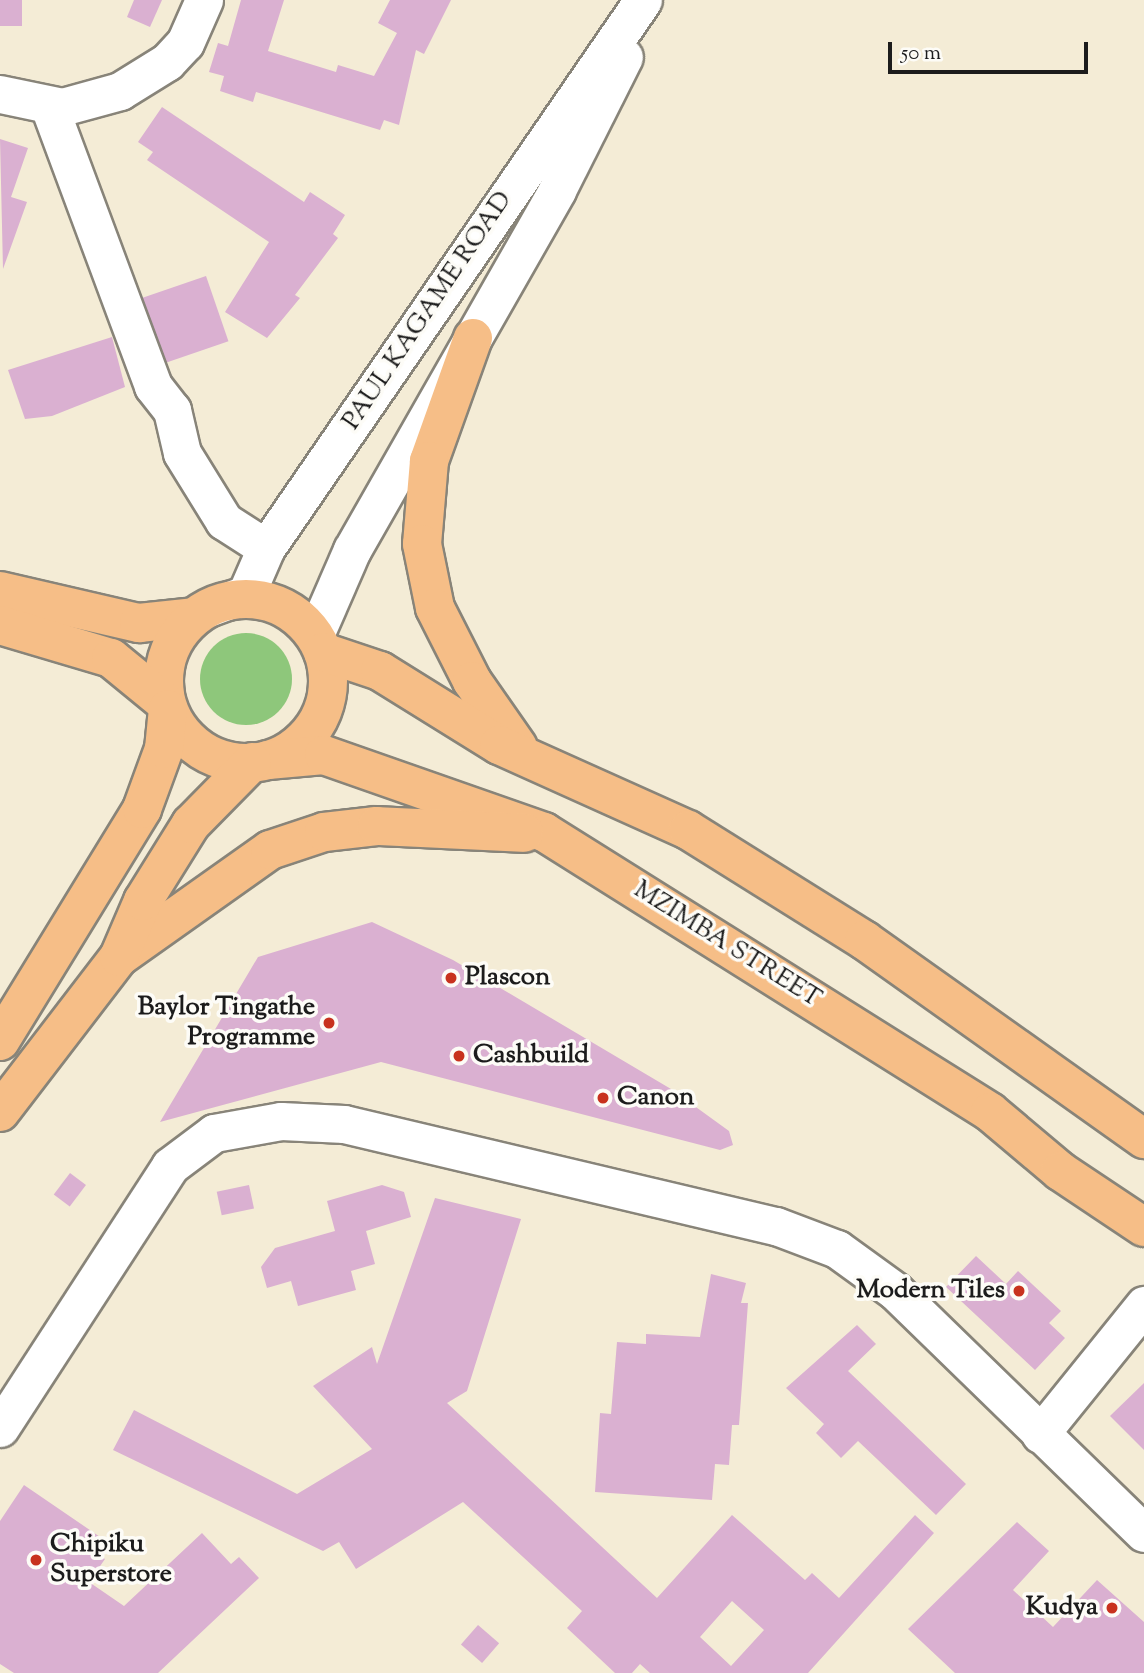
<!DOCTYPE html>
<html>
<head>
<meta charset="utf-8">
<style>
  body { margin:0 }
  #map { position:relative; width:1144px; height:1673px; overflow:hidden; background:#f4ecd6; font-family:"Sorts Mill Goudy",serif }
  div>[style] { position:absolute }
  [style*='--x'] { left:calc(var(--x)*1px); top:calc(var(--y)*1px); width:calc(var(--w)*1px); rotate:calc(var(--a)*1deg) }
  .green>* { inset:0; background:#8ec77b }
  .round { border-radius:50% }
  .building>* { inset:0; background:#dab0d1; transform-origin:0 0 }
  .roads { filter:drop-shadow(2px 0 #888479) drop-shadow(-2px 0 #888479) drop-shadow(0 2px #888479) drop-shadow(0 -2px #888479) }
  .minor>* { height:37px; margin:-18.5px; padding:0 18.5px; transform-origin:18.5px; border-radius:18.5px; background:#fff }
  .major>* { height:38px; margin:-19px; padding:0 19px; transform-origin:19px; border-radius:19px; background:#f6be87 }
  .major>.ring { margin:-19px; padding:0; box-sizing:content-box; background:none; border:38px solid #f6be87; border-radius:50% }
  .dots>* { width:19px; height:19px; translate:-50% -50%; box-sizing:border-box; border:4px solid #fdfcf7; border-radius:50% }
  span { translate:-50% -50%; white-space:nowrap; text-align:center; line-height:1.15; -webkit-text-stroke:7px #fdfcf7; paint-order:stroke }
  .street-label { font-size:26px; color:#1c1c1c }
  .poi-label { font-size:26px; color:#1c1c1c; font-weight:700 }
  .left { translate:0 -50%; text-align:left }
  .right { translate:-100% -50%; text-align:right }
  .scale { position:absolute; left:888px; top:42px; width:200px; height:32px; box-sizing:border-box; border:4px solid #1c1c1c; border-top:0; padding-left:9px; font-size:21px; line-height:24px; white-space:nowrap; color:#1c1c1c; -webkit-text-stroke:5px #fdfcf7; paint-order:stroke }
</style>
</head>
<body>
<div id="map">
  <div class="green">
    <i class="round" style="left:200px;top:633px;width:92px;height:92px"></i>
  </div>
  <div class="building">
    <i style="left:0;top:0;width:22px;height:26px"></i>
    <i style="clip-path:polygon(134px 0,162px 0,150px 27px,127px 17px)"></i>
    <i style="clip-path:polygon(241px 0,284px 0,268px 51px,336px 72px,338px 65px,374px 76px,397px 33px,378px 23px,390px 0,451px 0,424px 54px,416px 50px,399px 125px,384px 120px,380px 130px,256px 92px,253px 102px,220px 91px,224px 76px,209px 72px,218px 43px,228px 46px)"></i>
    <i style="clip-path:polygon(162px 107px,304px 202px,310px 192px,345px 215px,333px 234px,338px 238px,295px 295px,300px 298px,267px 338px,225px 312px,269px 242px,147px 160px,153px 152px,138px 142px)"></i>
    <i style="clip-path:polygon(0 139px,28px 148px,11px 197px,27px 202px,3px 269px)"></i>
    <i style="left:206px;top:276px;width:69px;height:67px;rotate:71deg"></i>
    <i style="clip-path:polygon(112px 337px,125px 387px,52px 416px,25px 419px,8px 370px)"></i>
    <i style="clip-path:polygon(372px 922px,453px 960px,671px 1089px,729px 1131px,733px 1145px,720px 1150px,381px 1062px,160px 1122px,258px 957px)"></i>
    <i style="left:70px;top:1173px;width:20px;height:27px;rotate:37deg"></i>
    <i style="left:249px;top:1185px;width:24px;height:33px;rotate:78deg"></i>
    <i style="clip-path:polygon(382px 1185px,404px 1192px,411px 1217px,366px 1231px,375px 1264px,351px 1271px,356px 1290px,298px 1306px,291px 1281px,267px 1288px,261px 1267px,275px 1248px,335px 1231px,327px 1201px)"></i>
    <i style="clip-path:polygon(evenodd,435px 1198px,521px 1219px,467px 1391px,447px 1403px,657px 1598px,732px 1515px,805px 1580px,812px 1573px,839px 1598px,915px 1515px,934px 1533px,808px 1673px,650px 1673px,640px 1664px,632px 1673px,615px 1673px,567px 1628px,582px 1611px,463px 1502px,356px 1569px,339px 1542px,323px 1551px,113px 1450px,134px 1410px,297px 1494px,372px 1449px,313px 1386px,372px 1347px,377px 1364px,435px 1198px,732px 1601px,764px 1630px,731px 1666px,700px 1637px,732px 1601px)"></i>
    <i style="clip-path:polygon(976px 1256px,1006px 1284px,1018px 1271px,1061px 1311px,1049px 1323px,1065px 1338px,1035px 1370px,946px 1287px)"></i>
    <i style="clip-path:polygon(711px 1274px,746px 1283px,741px 1303px,748px 1303px,739px 1425px,732px 1425px,729px 1465px,715px 1464px,712px 1500px,595px 1492px,600px 1413px,611px 1414px,617px 1342px,646px 1344px,646px 1334px,700px 1337px)"></i>
    <i style="clip-path:polygon(857px 1325px,876px 1344px,848px 1371px,966px 1484px,936px 1515px,858px 1441px,841px 1458px,816px 1433px,824px 1424px,786px 1388px)"></i>
    <i style="clip-path:polygon(1144px 1383px,1144px 1450px,1110px 1416px)"></i>
    <i style="clip-path:polygon(24px 1485px,103px 1539px,94px 1552px,105px 1559px,89px 1582px,124px 1606px,202px 1533px,231px 1564px,239px 1557px,259px 1578px,158px 1673px,14px 1673px,0 1664px,0 1521px)"></i>
    <i style="clip-path:polygon(1017px 1522px,1049px 1551px,1013px 1590px,1053px 1627px,1097px 1580px,1144px 1622px,1144px 1673px,955px 1673px,908px 1629px)"></i>
    <i style="left:478px;top:1625px;width:28px;height:26px;rotate:41deg"></i>
  </div>
  <div class="roads">
    <div class="minor">
      <i style="--x:0;--y:94;--w:63;--a:11.8"></i>
      <i style="--x:62;--y:107;--w:60;--a:-15.4"></i>
      <i style="--x:120;--y:91;--w:55;--a:-31.7"></i>
      <i style="--x:167;--y:62;--w:26;--a:-47"></i>
      <i style="--x:185;--y:43;--w:47;--a:-66.2"></i>
      <i style="--x:49;--y:106;--w:299;--a:69.6"></i>
      <i style="--x:153;--y:386;--w:31;--a:52"></i>
      <i style="--x:172;--y:410;--w:44;--a:76.9"></i>
      <i style="--x:182;--y:453;--w:80;--a:58.3"></i>
      <i style="--x:224;--y:521;--w:50;--a:32.7"></i>
      <i style="--x:208;--y:608;--w:40;--a:-20.2"></i>
      <i style="--x:246;--y:594;--w:50;--a:-66.5"></i>
      <i style="--x:266;--y:548;--w:665;--a:-55.47"></i>
      <i style="--x:315;--y:635;--w:93;--a:-66.5"></i>
      <i style="--x:352;--y:550;--w:414;--a:-60.3"></i>
      <i style="--x:557;--y:190;--w:149;--a:-63.3"></i>
      <i style="--x:0;--y:1428;--w:312;--a:-57"></i>
      <i style="--x:170;--y:1166;--w:55;--a:-36.9"></i>
      <i style="--x:214;--y:1133;--w:68;--a:-10.2"></i>
      <i style="--x:281;--y:1121;--w:63;--a:2.7"></i>
      <i style="--x:344;--y:1124;--w:444;--a:13.3"></i>
      <i style="--x:776;--y:1226;--w:65;--a:20.7"></i>
      <i style="--x:837;--y:1249;--w:72;--a:35.9"></i>
      <i style="--x:895;--y:1291;--w:347;--a:44.2"></i>
      <i style="--x:1040;--y:1434;--w:166;--a:-51.1"></i>
    </div>
    <div class="major">
      <i style="--x:473;--y:338;--w:131;--a:109.7"></i>
      <i style="--x:429;--y:461;--w:83;--a:94.8"></i>
      <i style="--x:422;--y:544;--w:65;--a:78.5"></i>
      <i style="--x:435;--y:608;--w:82;--a:63.1"></i>
      <i style="--x:472;--y:681;--w:80;--a:55.1"></i>
      <i style="--x:0;--y:591;--w:143;--a:13"></i>
      <i style="--x:139;--y:623;--w:55;--a:-6.2"></i>
      <i class="ring" style="left:164px;top:599px;width:126px;height:126px"></i>
      <i style="--x:0;--y:625;--w:116;--a:16.6"></i>
      <i style="--x:111;--y:658;--w:71;--a:39.3"></i>
      <i style="--x:323;--y:652;--w:60;--a:18.4"></i>
      <i style="--x:380;--y:671;--w:140;--a:31.9"></i>
      <i style="--x:499;--y:745;--w:207;--a:24.2"></i>
      <i style="--x:688;--y:830;--w:208;--a:32"></i>
      <i style="--x:864;--y:940;--w:344;--a:35.4"></i>
      <i style="--x:268;--y:760;--w:56;--a:-5.1"></i>
      <i style="--x:324;--y:755;--w:233;--a:19.3"></i>
      <i style="--x:544;--y:832;--w:527;--a:32.12"></i>
      <i style="--x:990;--y:1112;--w:92;--a:40.1"></i>
      <i style="--x:1060;--y:1171;--w:101;--a:33.7"></i>
      <i style="--x:119;--y:957;--w:185;--a:-35.3"></i>
      <i style="--x:270;--y:850;--w:57;--a:-18.4"></i>
      <i style="--x:324;--y:832;--w:53;--a:-6.5"></i>
      <i style="--x:377;--y:826;--w:147;--a:2.7"></i>
      <i style="--x:0;--y:1041;--w:272;--a:-58.5"></i>
      <i style="--x:142;--y:809;--w:64;--a:-69.9"></i>
      <i style="--x:164;--y:749;--w:40;--a:-84.3"></i>
      <i style="--x:0;--y:1112;--w:195;--a:-52.5"></i>
      <i style="--x:119;--y:957;--w:61;--a:-66.8"></i>
      <i style="--x:143;--y:901;--w:91;--a:-58.1"></i>
      <i style="--x:191;--y:824;--w:87;--a:-45.5"></i>
    </div>
  </div>
  <div class="dots">
    <i style="left:451px;top:978px;background:#c8321e"></i>
    <i style="left:329px;top:1023px;background:#c8321e"></i>
    <i style="left:459px;top:1056px;background:#c8321e"></i>
    <i style="left:603px;top:1098px;background:#c8321e"></i>
    <i style="left:1019px;top:1291px;background:#c8321e"></i>
    <i style="left:36px;top:1560px;background:#c8321e"></i>
    <i style="left:1112px;top:1608px;background:#c8321e"></i>
  </div>
  <div class="street-label">
    <span style="left:428px;top:311px;rotate:-56deg">PAUL KAGAME ROAD</span>
    <span style="left:727px;top:945px;rotate:32deg">MZIMBA STREET</span>
  </div>
  <div class="poi-label">
    <span class="left" style="left:465px;top:978px">Plascon</span>
    <span class="right" style="left:315px;top:1023px">Baylor Tingathe<br>Programme</span>
    <span class="left" style="left:473px;top:1056px">Cashbuild</span>
    <span class="left" style="left:617px;top:1098px">Canon</span>
    <span class="right" style="left:1005px;top:1291px">Modern Tiles</span>
    <span class="left" style="left:50px;top:1560px">Chipiku<br>Superstore</span>
    <span class="right" style="left:1098px;top:1608px">Kudya</span>
  </div>
  <div class="scale">50 m</div>
</div>
</body>
</html>
